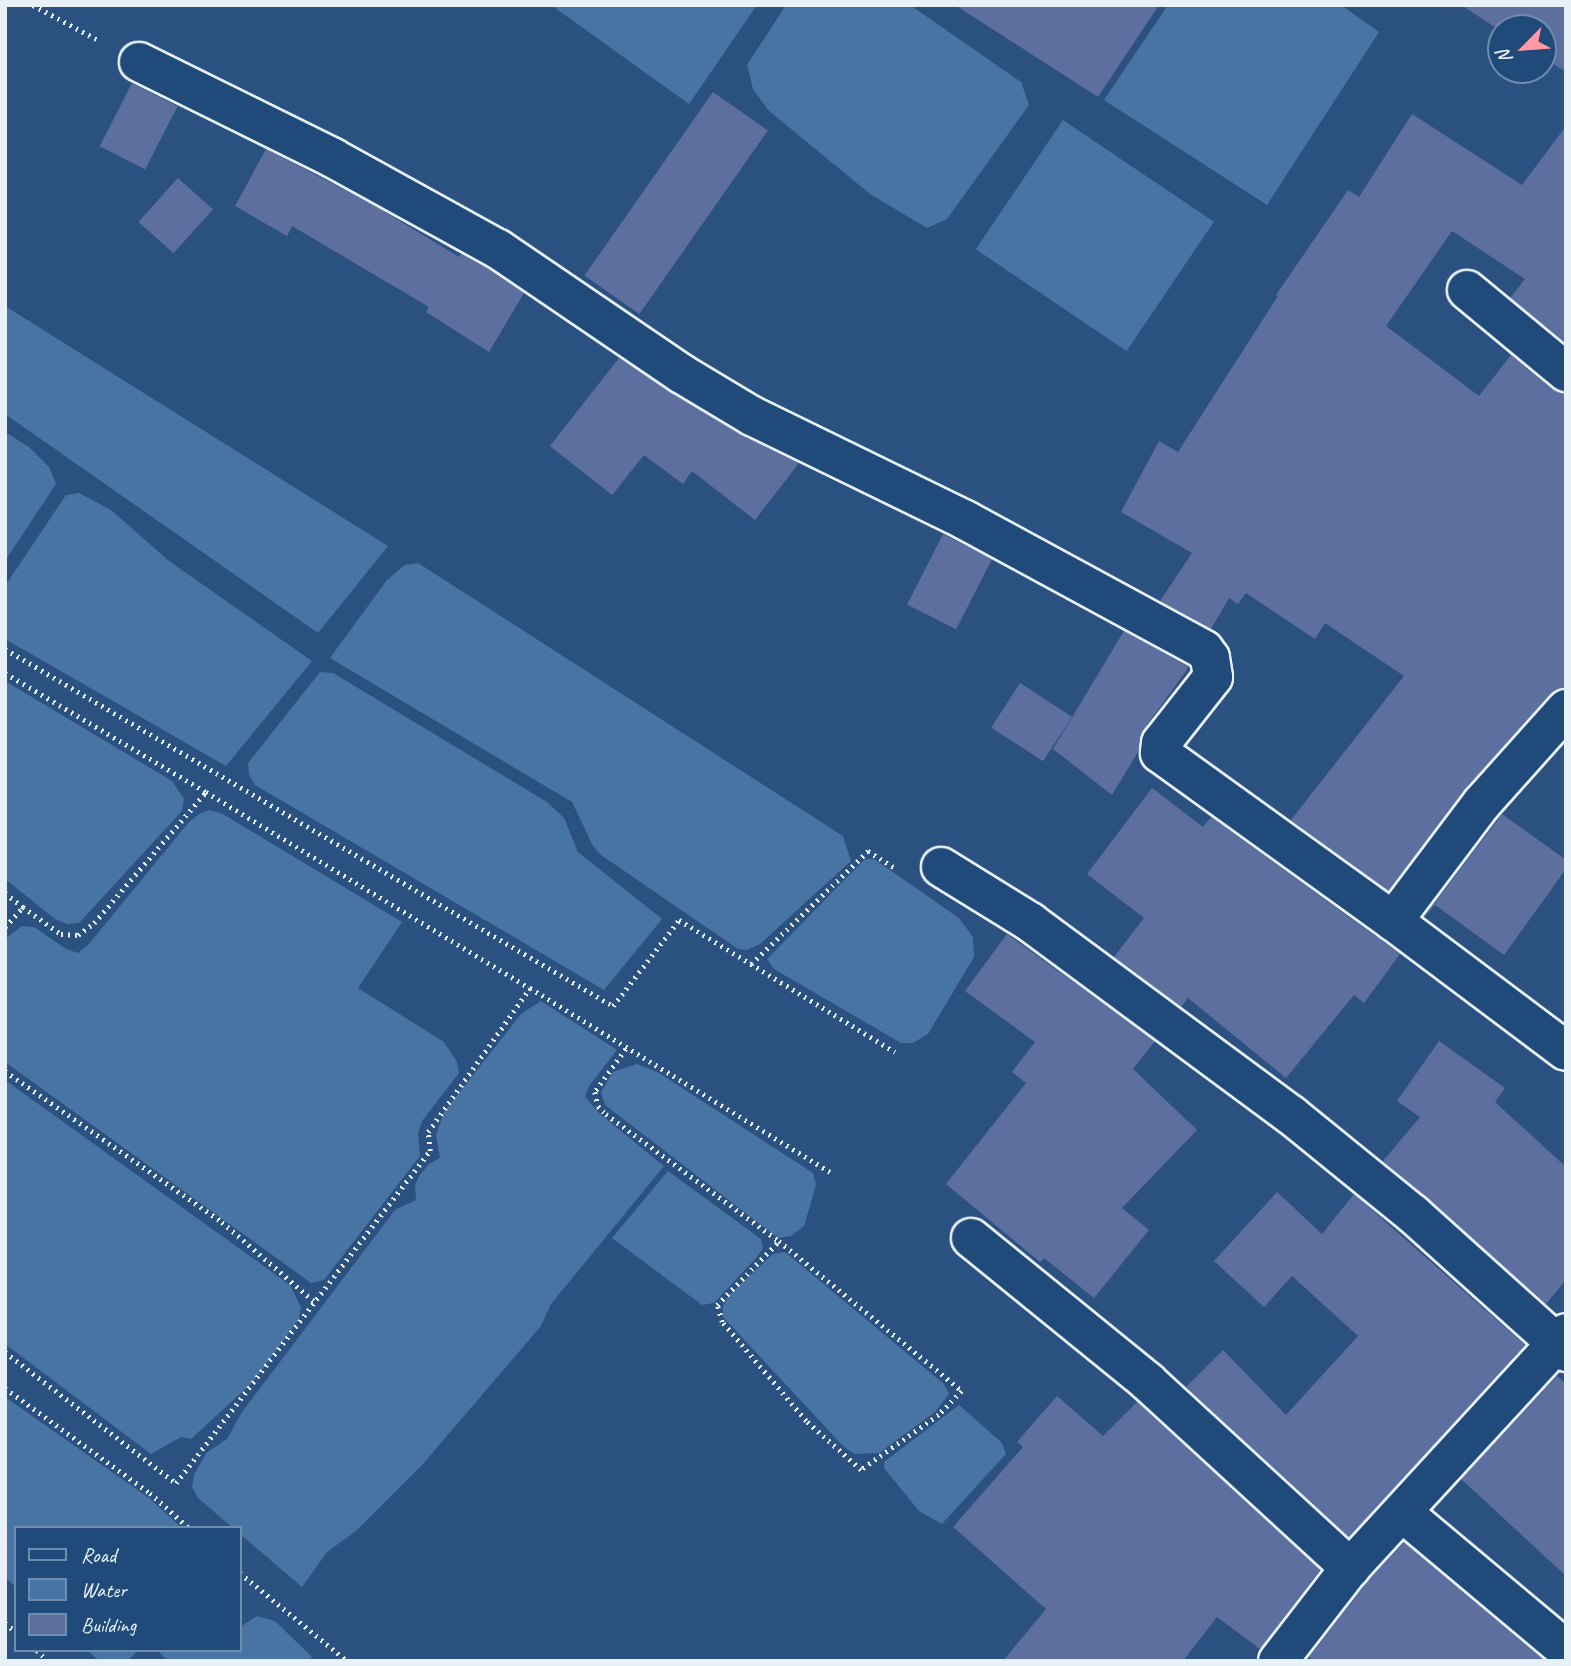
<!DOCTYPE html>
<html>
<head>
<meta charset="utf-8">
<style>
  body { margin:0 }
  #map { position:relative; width:1571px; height:1666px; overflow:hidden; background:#2b5181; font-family:Caveat,sans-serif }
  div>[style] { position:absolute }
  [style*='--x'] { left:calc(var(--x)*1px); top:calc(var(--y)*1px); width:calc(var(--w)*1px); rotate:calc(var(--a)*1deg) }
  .water>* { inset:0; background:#4774a3; transform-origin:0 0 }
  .building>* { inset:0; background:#5d6f9e; transform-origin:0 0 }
  .path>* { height:4.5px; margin-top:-2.25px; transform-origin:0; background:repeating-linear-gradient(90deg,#e8f1f8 0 2px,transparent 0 7px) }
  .roads { filter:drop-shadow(2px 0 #e8f1f8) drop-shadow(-2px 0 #e8f1f8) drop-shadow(0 2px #e8f1f8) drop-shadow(0 -2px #e8f1f8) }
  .minor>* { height:38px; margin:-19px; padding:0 19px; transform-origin:19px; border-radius:19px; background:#1f4a7a }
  span { translate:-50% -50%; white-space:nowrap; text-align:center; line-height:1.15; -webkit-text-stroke:5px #1f4a7a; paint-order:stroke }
  .frame { position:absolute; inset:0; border:7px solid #e8f1f8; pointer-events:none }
  .legend { position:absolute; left:14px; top:1526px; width:228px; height:126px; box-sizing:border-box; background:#1f4a7a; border:2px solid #6f8dac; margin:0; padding:9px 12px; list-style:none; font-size:21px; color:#e8f1f8 }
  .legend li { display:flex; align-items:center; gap:14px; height:35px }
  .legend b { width:35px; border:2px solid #6f8dac }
  .north { position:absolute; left:1487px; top:14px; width:70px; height:70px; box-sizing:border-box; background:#1f4a7a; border:2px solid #6f8dac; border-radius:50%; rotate:245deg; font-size:19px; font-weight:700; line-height:28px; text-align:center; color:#e8f1f8 }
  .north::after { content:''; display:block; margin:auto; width:24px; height:32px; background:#ff9aa2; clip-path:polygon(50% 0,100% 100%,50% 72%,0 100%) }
</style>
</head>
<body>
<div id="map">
  <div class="water">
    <i style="clip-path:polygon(551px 5px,757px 5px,689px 104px)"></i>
    <i style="clip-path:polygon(786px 5px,910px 5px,1021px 82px,1029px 105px,947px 219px,927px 228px,870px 194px,768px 110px,753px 89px,747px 65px)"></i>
    <i style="clip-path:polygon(1168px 5px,1341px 5px,1379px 32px,1267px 205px,1104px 100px)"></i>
    <i style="left:1063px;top:120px;width:182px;height:156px;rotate:34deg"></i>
    <i style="clip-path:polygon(5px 306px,388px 546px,318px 633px,5px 414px)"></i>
    <i style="clip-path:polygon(5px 432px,29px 447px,49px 467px,56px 484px,5px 561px)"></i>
    <i style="clip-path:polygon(79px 493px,111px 510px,169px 561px,312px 661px,226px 766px,5px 639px,5px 586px,66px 495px)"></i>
    <i style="clip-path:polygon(418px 563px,843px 836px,851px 861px,760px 944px,747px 950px,738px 949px,601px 855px,593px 846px,572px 802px,330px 658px,387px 580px,405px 565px)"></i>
    <i style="clip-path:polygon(320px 672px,333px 673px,547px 802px,564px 818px,578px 852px,662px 919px,604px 990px,255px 785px,249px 775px,248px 763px)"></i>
    <i style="clip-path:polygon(5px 681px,172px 781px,184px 799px,182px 811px,79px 923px,67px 924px,55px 919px,5px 879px)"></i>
    <i style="clip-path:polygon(210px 810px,223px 814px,402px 922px,358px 988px,444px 1042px,457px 1062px,459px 1073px,422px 1121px,418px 1133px,420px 1156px,324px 1280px,311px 1283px,5px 1062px,5px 939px,22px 926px,34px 927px,66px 949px,78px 953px,88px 945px,189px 822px,199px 814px)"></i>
    <i style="clip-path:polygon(865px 859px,874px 859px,959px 918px,973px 937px,974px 957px,928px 1034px,913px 1043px,901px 1043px,774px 969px,767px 959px)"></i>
    <i style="clip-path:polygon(541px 1001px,617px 1050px,589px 1086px,585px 1097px,600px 1114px,664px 1166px,551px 1304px,541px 1326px,422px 1465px,356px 1531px,327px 1552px,302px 1587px,240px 1534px,240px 1528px,233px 1528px,198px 1498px,192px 1487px,194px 1475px,206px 1453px,227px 1439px,242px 1412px,395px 1210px,416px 1200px,415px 1185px,420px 1175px,429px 1164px,440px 1158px,436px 1135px,444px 1112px,521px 1014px)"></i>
    <i style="clip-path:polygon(637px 1064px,659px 1073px,813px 1173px,816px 1185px,804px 1226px,791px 1236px,778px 1238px,605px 1105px,601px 1092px,613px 1072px)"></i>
    <i style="clip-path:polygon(5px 1080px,290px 1285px,301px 1307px,299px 1319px,253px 1382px,191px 1439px,181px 1437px,151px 1454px,5px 1344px)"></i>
    <i style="clip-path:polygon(668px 1171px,761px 1239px,763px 1248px,757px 1257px,714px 1303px,702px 1305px,612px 1238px)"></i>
    <i style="clip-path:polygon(785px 1252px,944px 1384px,949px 1394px,935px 1412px,879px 1453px,855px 1454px,845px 1448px,723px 1317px,723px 1306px,729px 1295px,773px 1254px)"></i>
    <i style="clip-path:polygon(5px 1397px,149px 1498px,182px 1528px,16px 1528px,16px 1587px,5px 1578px)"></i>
    <i style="clip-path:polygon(959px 1405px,1002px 1443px,1006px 1454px,942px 1524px,919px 1511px,884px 1468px,884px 1462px)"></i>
    <i style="clip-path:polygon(257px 1616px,275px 1621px,312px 1657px,309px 1661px,168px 1661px,157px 1650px,240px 1650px,240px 1627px)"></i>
    <i style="clip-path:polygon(87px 1650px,138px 1650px,128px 1661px,99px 1661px)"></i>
  </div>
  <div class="building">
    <i style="clip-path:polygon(955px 5px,1159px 5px,1098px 97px)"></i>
    <i style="clip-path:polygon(1461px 5px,1566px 5px,1566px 72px,1543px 57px,1543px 28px,1501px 28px,1501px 31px)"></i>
    <i style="left:132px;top:83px;width:51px;height:71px;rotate:27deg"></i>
    <i style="left:713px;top:92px;width:67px;height:224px;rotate:35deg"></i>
    <i style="clip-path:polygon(1412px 114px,1522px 185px,1566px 126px,1566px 343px,1510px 298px,1525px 279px,1452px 231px,1386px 326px,1479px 396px,1511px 355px,1552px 389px,1566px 393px,1566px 688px,1550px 694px,1466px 788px,1388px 891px,1291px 820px,1404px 676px,1325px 623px,1315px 639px,1246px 593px,1238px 604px,1229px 598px,1211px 629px,1160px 601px,1192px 553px,1121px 512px,1159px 441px,1178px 452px,1278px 296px,1276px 295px,1348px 190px,1359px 197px)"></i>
    <i style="clip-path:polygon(266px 149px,372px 204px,459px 257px,461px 254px,487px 268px,524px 293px,489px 352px,426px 312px,429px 307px,292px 226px,287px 236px,235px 206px)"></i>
    <i style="left:178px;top:178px;width:47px;height:59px;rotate:42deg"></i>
    <i style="clip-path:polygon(619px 358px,741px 435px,799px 463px,755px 520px,692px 471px,683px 484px,644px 455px,612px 495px,550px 446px)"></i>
    <i style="left:943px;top:534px;width:55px;height:79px;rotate:27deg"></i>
    <i style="clip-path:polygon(1124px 631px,1189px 667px,1144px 729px,1138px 752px,1112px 795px,1053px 749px)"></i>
    <i style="left:1020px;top:683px;width:62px;height:53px;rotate:33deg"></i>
    <i style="clip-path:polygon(1152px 788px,1203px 827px,1211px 817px,1400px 954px,1364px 1003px,1354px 995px,1286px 1078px,1188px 998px,1181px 1007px,1114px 957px,1144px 918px,1087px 874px)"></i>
    <i style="clip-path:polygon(1502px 814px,1566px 860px,1566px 869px,1504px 955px,1435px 905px,1424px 917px)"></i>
    <i style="clip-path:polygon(1007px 934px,1155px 1041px,1133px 1069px,1197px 1130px,1122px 1208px,1149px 1230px,1094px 1298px,1044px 1258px,1040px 1262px,946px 1184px,1026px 1083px,1012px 1072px,1035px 1042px,965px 991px)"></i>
    <i style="clip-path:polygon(1439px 1041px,1505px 1088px,1495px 1102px,1566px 1167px,1566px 1280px,1546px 1304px,1383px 1161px,1420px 1117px,1397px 1101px)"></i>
    <i style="clip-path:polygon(1277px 1192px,1322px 1234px,1354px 1194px,1525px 1345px,1349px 1537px,1186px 1387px,1223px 1350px,1286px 1415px,1358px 1336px,1292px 1276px,1264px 1307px,1214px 1261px)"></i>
    <i style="clip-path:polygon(1557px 1376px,1566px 1384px,1566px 1576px,1461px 1479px)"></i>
    <i style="clip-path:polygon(1057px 1396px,1103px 1436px,1137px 1402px,1320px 1570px,1260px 1649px,1217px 1617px,1183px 1661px,1003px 1661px,1046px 1609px,953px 1527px,1023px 1447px,1017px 1442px)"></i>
    <i style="clip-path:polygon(1404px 1542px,1545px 1661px,1314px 1661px,1309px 1657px,1367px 1582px)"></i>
  </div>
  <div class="path">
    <i style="--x:33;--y:5;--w:74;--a:28.3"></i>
    <i style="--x:5;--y:649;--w:705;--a:30.42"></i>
    <i style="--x:613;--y:1006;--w:108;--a:-52.5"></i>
    <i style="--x:679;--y:920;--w:253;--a:31.4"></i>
    <i style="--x:5;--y:673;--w:234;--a:30.6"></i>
    <i style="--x:5;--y:893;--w:23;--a:38"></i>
    <i style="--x:5;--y:927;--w:27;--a:-48"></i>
    <i style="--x:23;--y:907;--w:47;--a:35.4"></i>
    <i style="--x:61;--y:934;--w:17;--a:3"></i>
    <i style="--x:78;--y:935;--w:20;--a:-37"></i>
    <i style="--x:94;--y:923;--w:172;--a:-49.5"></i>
    <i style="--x:206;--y:792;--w:379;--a:31.2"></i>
    <i style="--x:751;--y:964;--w:163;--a:-44"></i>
    <i style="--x:868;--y:851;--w:31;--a:32"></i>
    <i style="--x:626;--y:1049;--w:53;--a:125.8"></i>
    <i style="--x:595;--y:1092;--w:14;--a:78"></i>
    <i style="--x:598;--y:1106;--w:11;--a:45"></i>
    <i style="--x:606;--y:1114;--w:215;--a:36.3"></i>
    <i style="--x:779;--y:1241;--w:237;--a:39.3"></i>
    <i style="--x:962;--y:1391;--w:33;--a:134"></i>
    <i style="--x:939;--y:1415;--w:95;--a:144.8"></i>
    <i style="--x:861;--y:1470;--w:74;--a:-138.3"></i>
    <i style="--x:806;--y:1421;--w:130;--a:-130.3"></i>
    <i style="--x:722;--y:1322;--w:18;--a:-106"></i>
    <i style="--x:717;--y:1305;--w:89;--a:-45.9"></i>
    <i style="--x:5;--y:1071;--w:264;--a:34.8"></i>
    <i style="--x:222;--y:1222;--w:123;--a:40.7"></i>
    <i style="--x:5;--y:1352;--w:215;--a:37.5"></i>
    <i style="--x:176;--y:1483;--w:418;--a:-52.6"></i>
    <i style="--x:430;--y:1151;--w:19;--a:-96"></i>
    <i style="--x:428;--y:1132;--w:176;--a:-54.7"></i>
    <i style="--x:530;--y:988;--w:352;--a:31.5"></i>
    <i style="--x:5;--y:1388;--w:179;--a:35.9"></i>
    <i style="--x:150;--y:1493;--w:52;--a:41.9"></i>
    <i style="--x:240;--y:1573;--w:139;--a:39.4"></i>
    <i style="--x:5;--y:1623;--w:14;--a:39"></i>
    <i style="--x:37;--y:1650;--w:16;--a:45"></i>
  </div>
  <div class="roads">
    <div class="minor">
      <i style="--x:139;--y:62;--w:216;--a:26.3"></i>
      <i style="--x:333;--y:158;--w:188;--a:28.9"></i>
      <i style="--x:498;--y:249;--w:222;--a:34.2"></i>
      <i style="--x:682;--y:374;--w:82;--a:31"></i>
      <i style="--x:752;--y:416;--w:237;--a:26"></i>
      <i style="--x:965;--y:520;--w:272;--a:28.5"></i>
      <i style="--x:1204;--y:650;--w:10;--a:53"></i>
      <i style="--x:1210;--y:658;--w:19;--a:81"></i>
      <i style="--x:1213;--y:677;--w:84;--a:128.2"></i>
      <i style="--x:1161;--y:743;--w:10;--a:96"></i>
      <i style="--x:1160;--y:753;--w:287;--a:35.8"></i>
      <i style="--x:1393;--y:921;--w:216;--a:36.9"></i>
      <i style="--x:1467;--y:290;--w:129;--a:39.6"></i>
      <i style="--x:941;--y:867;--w:105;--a:31.7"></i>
      <i style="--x:1030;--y:922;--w:325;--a:36.5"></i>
      <i style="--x:1291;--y:1115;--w:157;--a:39.1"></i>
      <i style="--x:1413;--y:1214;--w:206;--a:42"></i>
      <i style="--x:1393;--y:921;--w:148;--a:-53"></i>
      <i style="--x:1482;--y:803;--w:126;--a:-48.2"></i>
      <i style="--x:971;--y:1238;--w:228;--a:39.1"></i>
      <i style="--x:1148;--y:1382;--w:275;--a:42.6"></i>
      <i style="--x:1403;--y:1513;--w:213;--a:40"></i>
      <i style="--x:1278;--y:1661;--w:118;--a:-52.3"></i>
      <i style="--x:1350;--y:1568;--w:319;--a:-47.4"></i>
    </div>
  </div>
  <div class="frame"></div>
  <ul class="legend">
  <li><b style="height:9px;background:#1f4a7a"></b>Road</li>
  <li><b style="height:19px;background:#4774a3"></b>Water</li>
  <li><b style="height:19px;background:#5d6f9e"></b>Building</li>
  </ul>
  <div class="north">N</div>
</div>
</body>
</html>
